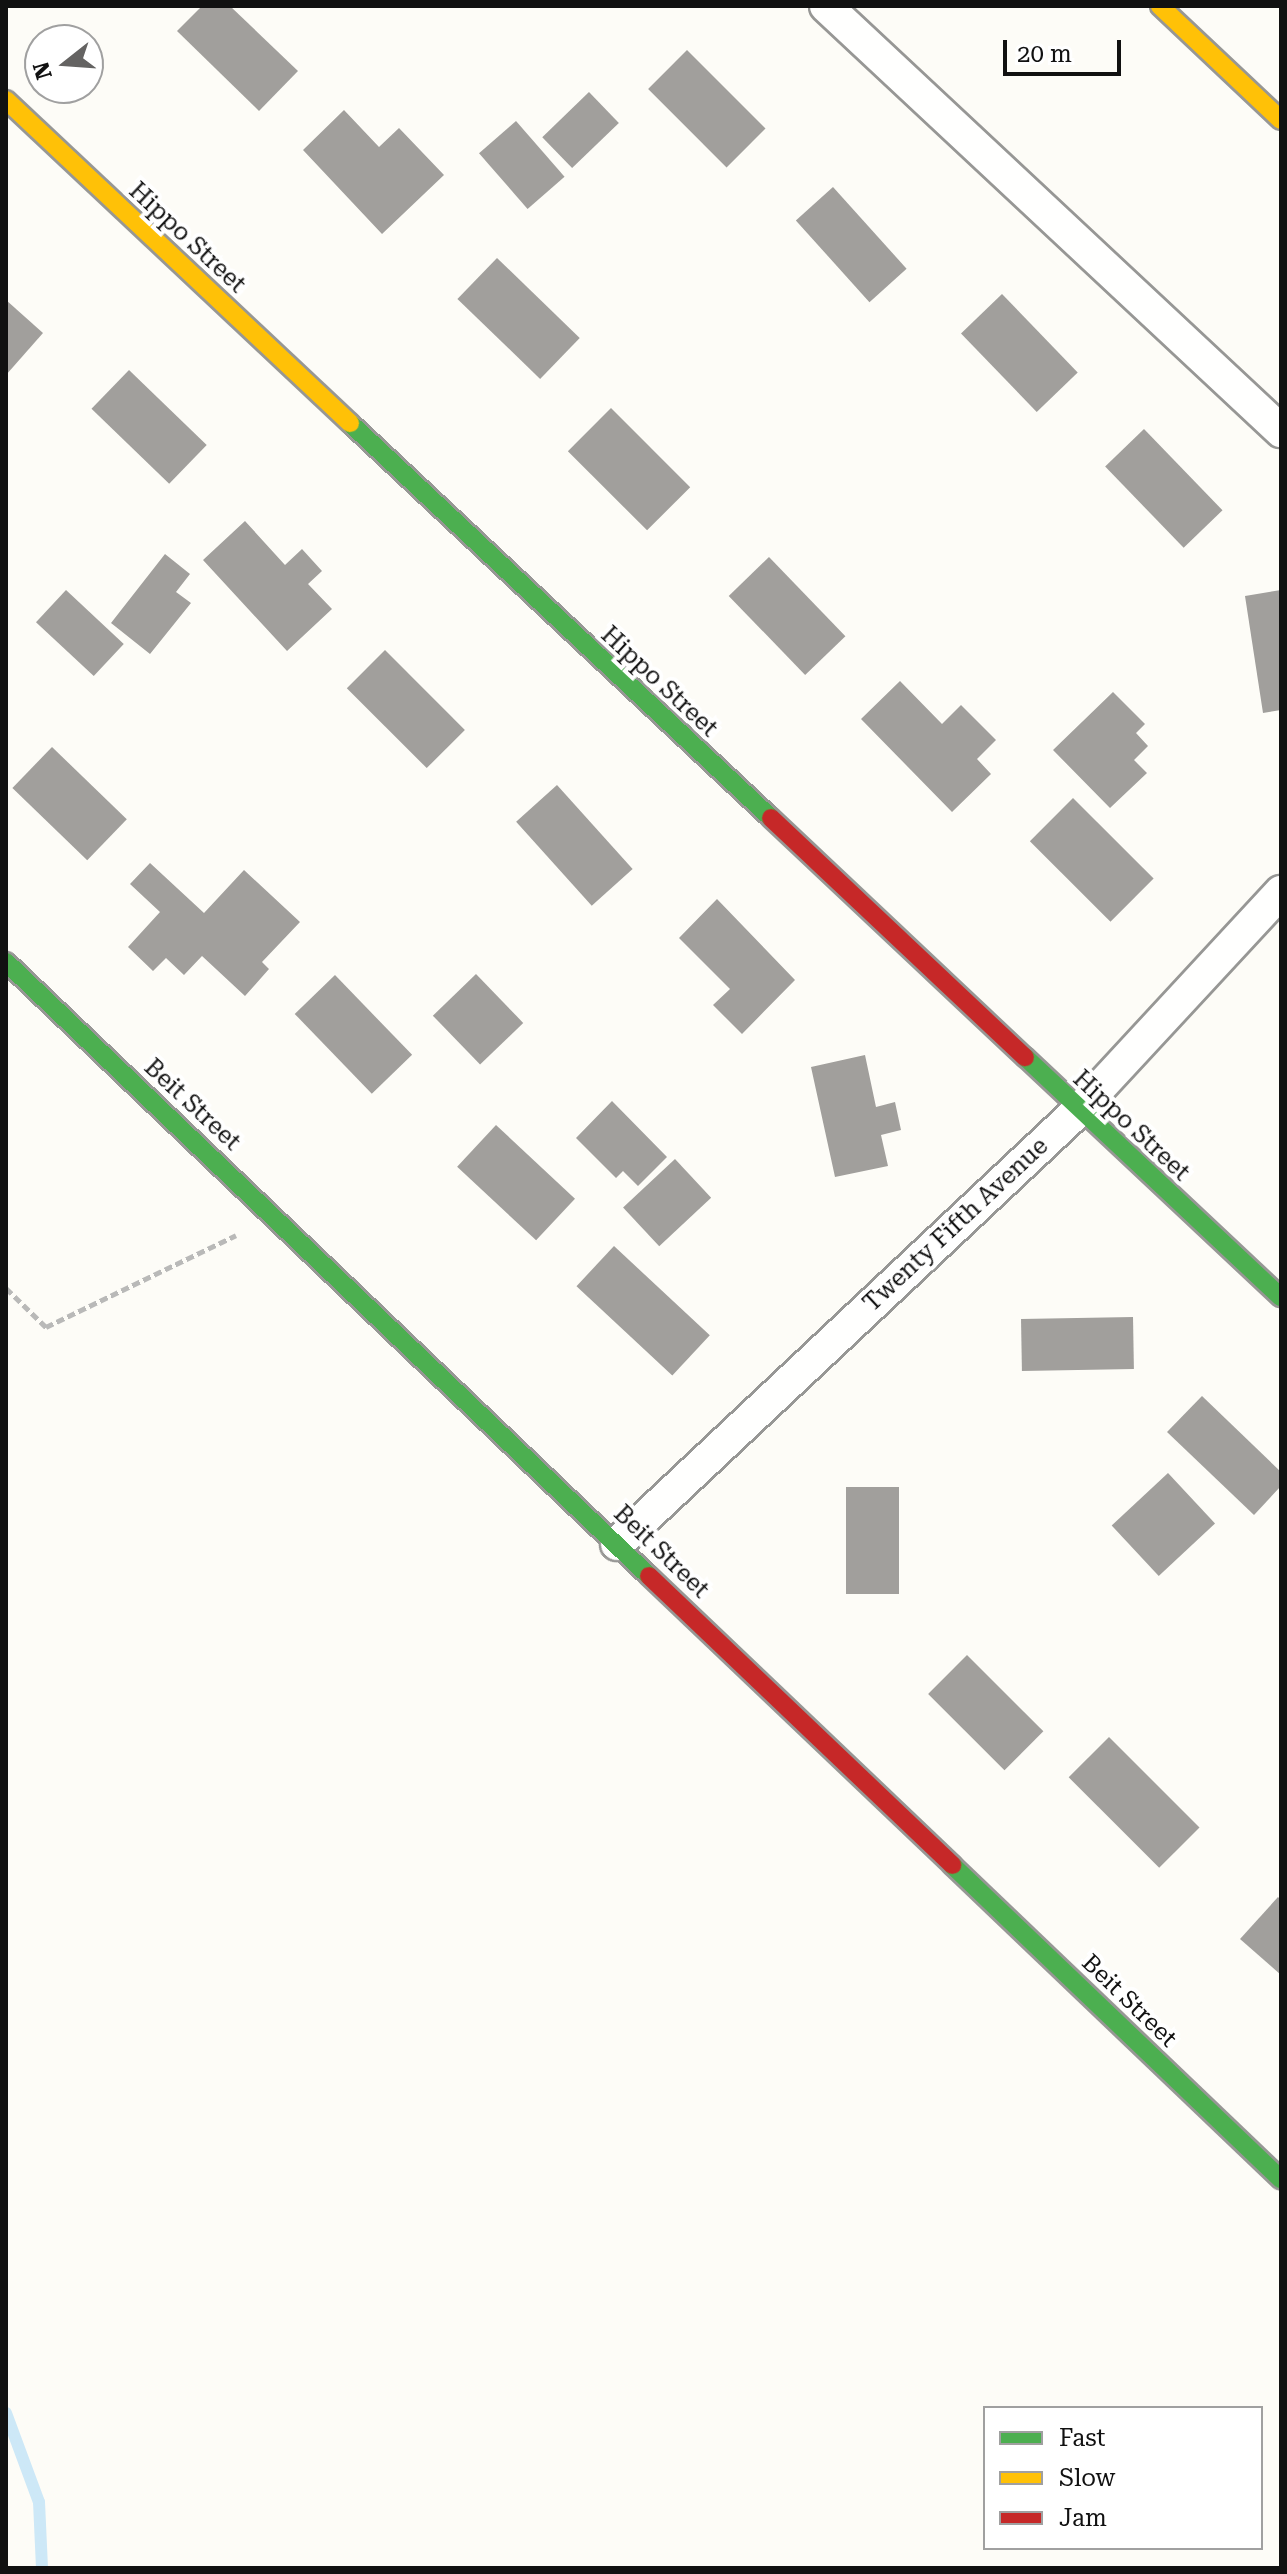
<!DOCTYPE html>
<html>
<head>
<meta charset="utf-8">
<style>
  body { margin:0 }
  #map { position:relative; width:1287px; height:2574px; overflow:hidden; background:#fdfcf7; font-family:"Roboto Serif",serif }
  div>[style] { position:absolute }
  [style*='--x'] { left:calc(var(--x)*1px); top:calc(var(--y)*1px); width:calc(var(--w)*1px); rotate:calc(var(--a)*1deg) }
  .stream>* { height:12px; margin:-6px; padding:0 6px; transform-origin:6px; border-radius:6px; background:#cde8f7 }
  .building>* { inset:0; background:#a19f9c; transform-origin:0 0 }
  .path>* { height:5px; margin-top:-2.5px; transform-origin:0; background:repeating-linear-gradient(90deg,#b9b9b8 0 8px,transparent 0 12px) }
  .roads { filter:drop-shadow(2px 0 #979795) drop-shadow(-2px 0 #979795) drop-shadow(0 2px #979795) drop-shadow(0 -2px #979795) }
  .street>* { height:32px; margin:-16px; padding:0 16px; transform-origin:16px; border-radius:16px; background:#fffffe }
  .fast>* { height:18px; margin:-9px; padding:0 9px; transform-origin:9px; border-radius:9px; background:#4caf50 }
  .slow>* { height:18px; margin:-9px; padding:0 9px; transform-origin:9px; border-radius:9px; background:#ffc107 }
  .jam>* { height:18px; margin:-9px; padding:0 9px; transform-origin:9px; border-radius:9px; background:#c62828 }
  span { translate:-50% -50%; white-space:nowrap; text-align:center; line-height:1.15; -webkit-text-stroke:8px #fff; paint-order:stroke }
  .street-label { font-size:24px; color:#111 }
  .frame { position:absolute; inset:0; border:8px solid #111; pointer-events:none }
  .legend { position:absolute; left:983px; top:2406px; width:280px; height:144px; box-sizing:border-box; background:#fff; border:2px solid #a0a0a0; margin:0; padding:10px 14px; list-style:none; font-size:24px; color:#111 }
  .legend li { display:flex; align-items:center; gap:16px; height:40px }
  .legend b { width:40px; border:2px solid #a0a0a0 }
  .north { position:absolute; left:24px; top:24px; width:80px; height:80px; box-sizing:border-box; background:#fff; border:2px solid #a0a0a0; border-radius:50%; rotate:253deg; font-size:22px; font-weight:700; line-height:32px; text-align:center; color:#111 }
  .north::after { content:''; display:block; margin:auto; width:28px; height:36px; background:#646362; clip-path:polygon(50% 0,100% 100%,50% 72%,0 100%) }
  .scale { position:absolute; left:1003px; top:40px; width:118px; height:36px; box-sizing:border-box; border:4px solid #111; border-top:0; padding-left:10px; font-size:24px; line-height:28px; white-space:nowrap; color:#111; -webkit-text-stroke:6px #fff; paint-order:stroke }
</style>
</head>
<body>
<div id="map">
  <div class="stream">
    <i style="--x:6;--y:2413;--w:95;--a:69.7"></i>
    <i style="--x:39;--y:2502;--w:66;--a:87.4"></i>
  </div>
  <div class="building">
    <i style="clip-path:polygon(202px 6px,230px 6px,298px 71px,259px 111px,177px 31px)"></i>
    <i style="left:687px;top:50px;width:111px;height:55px;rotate:45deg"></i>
    <i style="left:589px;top:92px;width:43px;height:65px;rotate:46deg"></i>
    <i style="clip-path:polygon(344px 110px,379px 147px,399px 128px,444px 175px,382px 234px,303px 150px)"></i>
    <i style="left:516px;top:121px;width:74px;height:49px;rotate:49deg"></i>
    <i style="left:833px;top:187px;width:110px;height:50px;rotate:48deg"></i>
    <i style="left:497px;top:258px;width:115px;height:57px;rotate:44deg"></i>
    <i style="left:1002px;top:294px;width:109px;height:57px;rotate:46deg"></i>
    <i style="clip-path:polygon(6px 300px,43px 333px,6px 375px)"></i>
    <i style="left:129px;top:370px;width:108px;height:54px;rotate:44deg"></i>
    <i style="left:611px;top:408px;width:112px;height:61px;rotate:45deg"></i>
    <i style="left:1144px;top:429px;width:113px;height:54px;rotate:46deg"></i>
    <i style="clip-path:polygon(245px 521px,285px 565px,302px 549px,322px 571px,308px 584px,332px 609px,287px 651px,203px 560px)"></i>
    <i style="clip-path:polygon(165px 554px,190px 574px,176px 592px,191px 603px,150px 654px,111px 623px)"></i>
    <i style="left:769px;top:557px;width:110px;height:56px;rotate:46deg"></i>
    <i style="left:66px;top:590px;width:79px;height:44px;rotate:43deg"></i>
    <i style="clip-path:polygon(1281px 590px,1281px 710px,1263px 713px,1245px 596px)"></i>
    <i style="left:385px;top:650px;width:113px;height:54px;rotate:45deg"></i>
    <i style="clip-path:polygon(900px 681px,942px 724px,961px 705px,996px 740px,977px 759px,991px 774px,952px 812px,861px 719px)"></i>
    <i style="clip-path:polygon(1113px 692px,1145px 724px,1136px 733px,1148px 746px,1134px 760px,1147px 773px,1110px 808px,1053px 750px)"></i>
    <i style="left:52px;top:747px;width:104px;height:57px;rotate:44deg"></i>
    <i style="left:557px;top:785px;width:113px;height:55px;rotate:48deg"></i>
    <i style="left:1073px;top:798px;width:114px;height:61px;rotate:45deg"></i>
    <i style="clip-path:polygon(150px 863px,204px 913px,244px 870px,300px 922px,262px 962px,269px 969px,245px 996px,202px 956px,184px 975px,166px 958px,153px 971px,128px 947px,160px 912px,130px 884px)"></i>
    <i style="clip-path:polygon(717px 899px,795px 980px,742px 1034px,713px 1005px,730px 989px,679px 938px)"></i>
    <i style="left:476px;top:974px;width:68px;height:60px;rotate:46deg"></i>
    <i style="left:335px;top:975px;width:111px;height:56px;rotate:46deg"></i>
    <i style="clip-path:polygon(865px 1055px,876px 1107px,895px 1102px,901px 1130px,881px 1135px,888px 1166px,835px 1177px,811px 1067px)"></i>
    <i style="clip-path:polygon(612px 1101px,667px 1157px,638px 1186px,623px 1171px,616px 1178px,576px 1138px)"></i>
    <i style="left:496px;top:1125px;width:108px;height:57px;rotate:43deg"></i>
    <i style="left:675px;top:1159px;width:53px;height:71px;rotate:47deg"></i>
    <i style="left:614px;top:1246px;width:131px;height:55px;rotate:43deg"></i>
    <i style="left:1133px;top:1317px;width:52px;height:112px;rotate:89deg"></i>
    <i style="clip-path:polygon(1202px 1396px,1281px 1472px,1281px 1486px,1254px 1515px,1167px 1432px)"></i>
    <i style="left:1168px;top:1473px;width:69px;height:77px;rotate:47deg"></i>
    <i style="left:846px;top:1487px;width:53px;height:107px"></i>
    <i style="left:967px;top:1655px;width:108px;height:55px;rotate:45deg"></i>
    <i style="left:1109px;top:1737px;width:128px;height:57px;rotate:45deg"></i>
    <i style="clip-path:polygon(1278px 1897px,1281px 1900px,1281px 1975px,1240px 1939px)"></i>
  </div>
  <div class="path">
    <i style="--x:6;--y:1288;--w:56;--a:44.3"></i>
    <i style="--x:46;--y:1327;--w:211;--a:-25.8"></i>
  </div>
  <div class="roads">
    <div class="street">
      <i style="--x:826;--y:6;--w:623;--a:43.05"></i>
      <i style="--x:617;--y:1544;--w:632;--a:-43.21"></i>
      <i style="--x:1078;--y:1111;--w:299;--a:-47.2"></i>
    </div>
    <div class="fast">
      <i style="--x:350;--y:423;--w:577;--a:43.18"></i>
      <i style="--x:6;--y:962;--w:889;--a:43.68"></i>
      <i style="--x:1025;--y:1057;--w:351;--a:43.2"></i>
      <i style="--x:952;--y:1865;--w:455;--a:43.7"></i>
    </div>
    <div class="slow">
      <i style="--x:1160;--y:6;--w:166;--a:43.3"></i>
      <i style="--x:6;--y:100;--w:472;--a:43.2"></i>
    </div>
    <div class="jam">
      <i style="--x:771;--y:818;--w:349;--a:43.3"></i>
      <i style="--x:649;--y:1576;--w:419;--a:43.6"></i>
    </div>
  </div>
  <div class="street-label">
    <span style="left:187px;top:238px;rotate:43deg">Hippo Street</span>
    <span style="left:659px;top:682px;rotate:43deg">Hippo Street</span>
    <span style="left:192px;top:1105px;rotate:43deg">Beit Street</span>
    <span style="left:1131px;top:1126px;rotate:43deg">Hippo Street</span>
    <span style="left:956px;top:1225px;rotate:-43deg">Twenty Fifth Avenue</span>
    <span style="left:661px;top:1552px;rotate:44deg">Beit Street</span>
    <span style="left:1129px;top:2001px;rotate:44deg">Beit Street</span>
  </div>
  <div class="frame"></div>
  <ul class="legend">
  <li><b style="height:10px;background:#4caf50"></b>Fast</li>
  <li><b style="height:10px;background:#ffc107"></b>Slow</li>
  <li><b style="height:10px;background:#c62828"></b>Jam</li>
  </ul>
  <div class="north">N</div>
  <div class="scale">20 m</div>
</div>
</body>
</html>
